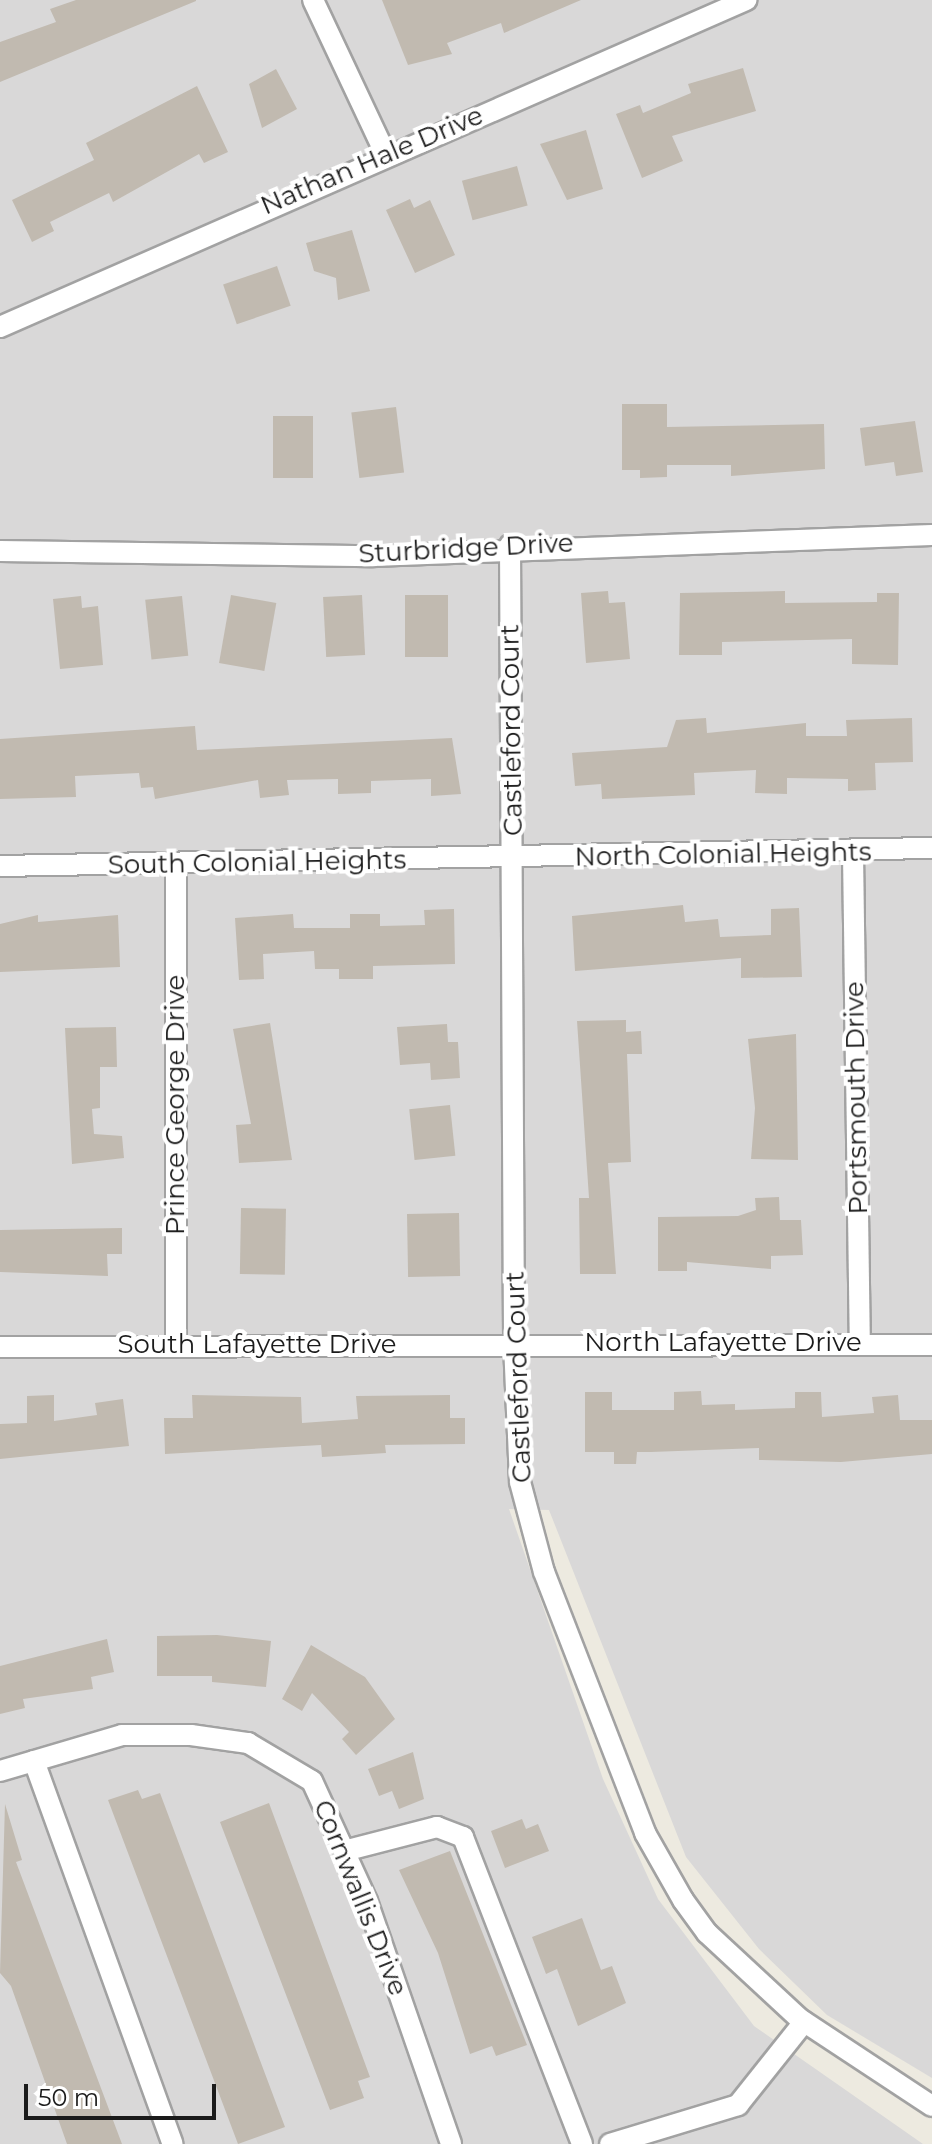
<!DOCTYPE html>
<html>
<head>
<meta charset="utf-8">
<style>
  body { margin:0 }
  #map { position:relative; width:932px; height:2144px; overflow:hidden; background:#edeae0; font-family:Montserrat,sans-serif }
  div>[style] { position:absolute }
  [style*='--x'] { left:calc(var(--x)*1px); top:calc(var(--y)*1px); width:calc(var(--w)*1px); rotate:calc(var(--a)*1deg) }
  .residential>* { inset:0; background:#d9d8d8 }
  .building>* { inset:0; background:#c1bab0; transform-origin:0 0 }
  .roads { filter:drop-shadow(2px 0 #a2a2a2) drop-shadow(-2px 0 #a2a2a2) drop-shadow(0 2px #a2a2a2) drop-shadow(0 -2px #a2a2a2) }
  .minor>* { height:20px; margin:-10px; padding:0 10px; transform-origin:10px; border-radius:10px; background:#fff }
  span { translate:-50% -50%; white-space:nowrap; text-align:center; line-height:1.15; -webkit-text-stroke:8px #fff; paint-order:stroke }
  .street-label { font-size:26px; color:#1b1b1b }
  .scale { position:absolute; left:24px; top:2084px; width:192px; height:36px; box-sizing:border-box; border:4px solid #1b1b1b; border-top:0; padding-left:10px; font-size:24px; line-height:28px; white-space:nowrap; color:#1b1b1b; -webkit-text-stroke:6px #fff; paint-order:stroke }
</style>
</head>
<body>
<div id="map">
  <div class="residential">
    <i style="clip-path:polygon(0 0,932px 0,932px 2078px,827px 2015px,759px 1949px,686px 1857px,549px 1510px,509px 1509px,603px 1779px,658px 1899px,754px 2026px,923px 2144px,0 2144px)"></i>
  </div>
  <div class="building">
    <i style="clip-path:polygon(76px 0,196px 0,196px 1px,0 82px,0 42px,56px 22px,50px 9px)"></i>
    <i style="clip-path:polygon(382px 0,581px 0,504px 33px,501px 23px,447px 43px,452px 54px,408px 65px)"></i>
    <i style="clip-path:polygon(743px 68px,756px 111px,672px 136px,683px 161px,642px 178px,616px 114px,640px 105px,643px 113px,691px 93px,688px 84px)"></i>
    <i style="clip-path:polygon(276px 69px,297px 109px,262px 128px,249px 84px)"></i>
    <i style="clip-path:polygon(197px 86px,228px 152px,204px 163px,199px 154px,113px 202px,109px 193px,50px 222px,54px 231px,32px 242px,12px 200px,94px 160px,86px 143px)"></i>
    <i style="clip-path:polygon(586px 130px,603px 189px,567px 200px,540px 144px)"></i>
    <i style="left:517px;top:166px;width:41px;height:57px;rotate:75deg"></i>
    <i style="clip-path:polygon(410px 199px,414px 208px,430px 200px,455px 255px,415px 273px,386px 210px)"></i>
    <i style="clip-path:polygon(352px 230px,370px 291px,338px 300px,336px 278px,314px 271px,306px 243px)"></i>
    <i style="left:277px;top:266px;width:42px;height:57px;rotate:71deg"></i>
    <i style="clip-path:polygon(622px 404px,667px 404px,667px 427px,824px 424px,825px 469px,731px 476px,731px 465px,667px 465px,667px 477px,640px 478px,640px 470px,622px 470px)"></i>
    <i style="left:396px;top:407px;width:66px;height:45px;rotate:83deg"></i>
    <i style="left:273px;top:416px;width:40px;height:62px"></i>
    <i style="clip-path:polygon(915px 421px,923px 472px,896px 476px,894px 462px,865px 466px,860px 428px)"></i>
    <i style="clip-path:polygon(608px 591px,609px 603px,625px 602px,630px 659px,586px 663px,581px 593px)"></i>
    <i style="clip-path:polygon(785px 591px,785px 603px,877px 602px,877px 593px,899px 593px,898px 665px,852px 664px,852px 639px,722px 642px,722px 655px,679px 655px,680px 593px)"></i>
    <i style="left:231px;top:595px;width:46px;height:69px;rotate:10deg"></i>
    <i style="left:362px;top:595px;width:60px;height:39px;rotate:87deg"></i>
    <i style="left:405px;top:595px;width:43px;height:62px"></i>
    <i style="clip-path:polygon(81px 596px,82px 608px,98px 606px,103px 665px,60px 669px,53px 599px)"></i>
    <i style="left:182px;top:596px;width:60px;height:37px;rotate:84deg"></i>
    <i style="clip-path:polygon(706px 718px,707px 733px,806px 723px,806px 736px,847px 736px,846px 720px,912px 718px,913px 762px,875px 763px,876px 790px,848px 791px,848px 779px,787px 778px,787px 794px,755px 793px,756px 770px,694px 773px,695px 795px,602px 799px,601px 784px,575px 786px,572px 753px,667px 747px,676px 720px)"></i>
    <i style="clip-path:polygon(195px 726px,197px 750px,452px 738px,461px 794px,431px 796px,431px 779px,371px 781px,371px 793px,338px 794px,338px 779px,287px 780px,289px 795px,260px 798px,258px 780px,155px 799px,153px 787px,141px 788px,139px 773px,75px 776px,76px 797px,0 799px,0 739px)"></i>
    <i style="clip-path:polygon(683px 905px,685px 922px,718px 919px,720px 937px,771px 935px,771px 909px,799px 908px,802px 977px,741px 978px,741px 958px,575px 971px,572px 916px)"></i>
    <i style="clip-path:polygon(454px 909px,455px 964px,373px 966px,373px 979px,339px 979px,339px 969px,315px 969px,314px 951px,263px 954px,264px 979px,239px 980px,235px 918px,293px 914px,294px 928px,350px 928px,350px 914px,380px 914px,380px 926px,425px 925px,424px 910px)"></i>
    <i style="clip-path:polygon(38px 915px,38px 922px,118px 915px,120px 967px,0 972px,0 924px)"></i>
    <i style="clip-path:polygon(626px 1020px,626px 1032px,641px 1031px,642px 1054px,627px 1054px,631px 1162px,608px 1163px,616px 1274px,580px 1274px,579px 1198px,589px 1198px,577px 1021px)"></i>
    <i style="clip-path:polygon(270px 1023px,292px 1160px,239px 1163px,236px 1125px,251px 1124px,233px 1029px)"></i>
    <i style="clip-path:polygon(447px 1024px,448px 1042px,458px 1042px,460px 1078px,431px 1080px,430px 1063px,400px 1065px,397px 1027px)"></i>
    <i style="clip-path:polygon(116px 1027px,117px 1067px,100px 1067px,100px 1108px,92px 1109px,94px 1134px,122px 1136px,124px 1158px,72px 1164px,65px 1028px)"></i>
    <i style="clip-path:polygon(796px 1034px,798px 1160px,751px 1159px,755px 1108px,748px 1039px)"></i>
    <i style="left:450px;top:1105px;width:51px;height:41px;rotate:84deg"></i>
    <i style="clip-path:polygon(779px 1197px,780px 1220px,801px 1220px,803px 1255px,771px 1256px,771px 1269px,687px 1262px,687px 1271px,658px 1271px,658px 1217px,738px 1216px,756px 1210px,755px 1198px)"></i>
    <i style="left:241px;top:1208px;width:45px;height:66px;rotate:1deg"></i>
    <i style="left:459px;top:1213px;width:63px;height:52px;rotate:89deg"></i>
    <i style="clip-path:polygon(122px 1228px,122px 1254px,107px 1254px,108px 1276px,0 1272px,0 1230px)"></i>
    <i style="clip-path:polygon(701px 1391px,702px 1405px,735px 1404px,735px 1410px,795px 1408px,795px 1392px,821px 1392px,822px 1417px,874px 1413px,872px 1397px,898px 1395px,900px 1420px,932px 1420px,932px 1454px,841px 1462px,759px 1460px,759px 1448px,651px 1452px,637px 1452px,636px 1464px,614px 1464px,614px 1452px,585px 1452px,585px 1392px,612px 1392px,612px 1410px,674px 1410px,674px 1392px)"></i>
    <i style="clip-path:polygon(54px 1395px,54px 1421px,97px 1415px,95px 1403px,123px 1399px,129px 1446px,0 1459px,0 1424px,27px 1423px,27px 1396px)"></i>
    <i style="clip-path:polygon(192px 1395px,301px 1397px,302px 1423px,358px 1419px,356px 1396px,450px 1395px,450px 1418px,465px 1418px,465px 1444px,385px 1445px,386px 1453px,322px 1457px,321px 1445px,165px 1454px,164px 1418px,193px 1418px)"></i>
    <i style="clip-path:polygon(217px 1635px,271px 1641px,266px 1687px,212px 1682px,212px 1676px,157px 1676px,157px 1636px)"></i>
    <i style="clip-path:polygon(107px 1639px,114px 1672px,91px 1677px,93px 1689px,23px 1699px,25px 1708px,0 1714px,0 1666px)"></i>
    <i style="clip-path:polygon(311px 1645px,365px 1677px,395px 1719px,356px 1755px,342px 1739px,349px 1732px,312px 1693px,302px 1711px,282px 1699px)"></i>
    <i style="clip-path:polygon(413px 1752px,424px 1799px,399px 1809px,392px 1791px,379px 1796px,368px 1769px)"></i>
    <i style="clip-path:polygon(138px 1790px,142px 1799px,160px 1793px,285px 2127px,238px 2144px,108px 1800px)"></i>
    <i style="clip-path:polygon(269px 1803px,370px 2077px,358px 2081px,364px 2098px,330px 2110px,220px 1822px)"></i>
    <i style="clip-path:polygon(5px 1804px,22px 1860px,16px 1862px,122px 2144px,67px 2144px,11px 1986px,0 1973px)"></i>
    <i style="clip-path:polygon(522px 1819px,526px 1829px,538px 1824px,549px 1851px,505px 1868px,491px 1831px)"></i>
    <i style="clip-path:polygon(450px 1851px,527px 2045px,496px 2056px,492px 2046px,470px 2054px,438px 1953px,399px 1870px)"></i>
    <i style="clip-path:polygon(582px 1918px,601px 1970px,612px 1966px,626px 2003px,578px 2026px,557px 1969px,546px 1974px,532px 1937px)"></i>
  </div>
  <div class="roads">
    <div class="minor">
      <i style="--x:313;--y:0;--w:171;--a:64.8"></i>
      <i style="--x:0;--y:327;--w:815;--a:-23.67"></i>
      <i style="--x:510;--y:545;--w:799;--a:89.71"></i>
      <i style="--x:514;--y:1344;--w:138;--a:87.5"></i>
      <i style="--x:520;--y:1482;--w:93;--a:75.1"></i>
      <i style="--x:544;--y:1572;--w:280;--a:68.8"></i>
      <i style="--x:645;--y:1833;--w:77;--a:60.4"></i>
      <i style="--x:683;--y:1900;--w:41;--a:54"></i>
      <i style="--x:707;--y:1933;--w:127;--a:42.8"></i>
      <i style="--x:800;--y:2019;--w:158;--a:33.4"></i>
      <i style="--x:0;--y:551;--w:373;--a:0.8"></i>
      <i style="--x:373;--y:556;--w:559;--a:-2.15"></i>
      <i style="--x:853;--y:853;--w:489;--a:89.2"></i>
      <i style="--x:0;--y:866;--w:932;--a:-1.11"></i>
      <i style="--x:176;--y:1346;--w:482;--a:-90"></i>
      <i style="--x:0;--y:1347;--w:932;--a:-0.12"></i>
      <i style="--x:34;--y:1761;--w:407;--a:70.1"></i>
      <i style="--x:0;--y:1771;--w:127;--a:-16.4"></i>
      <i style="--x:122;--y:1735;--w:69;--a:0"></i>
      <i style="--x:191;--y:1735;--w:58;--a:8"></i>
      <i style="--x:248;--y:1743;--w:74;--a:30.7"></i>
      <i style="--x:312;--y:1781;--w:132;--a:65.4"></i>
      <i style="--x:367;--y:1901;--w:257;--a:70.9"></i>
      <i style="--x:344;--y:1851;--w:96;--a:-14.5"></i>
      <i style="--x:437;--y:1827;--w:28;--a:21"></i>
      <i style="--x:463;--y:1837;--w:329;--a:68.8"></i>
      <i style="--x:610;--y:2144;--w:134;--a:-16.9"></i>
      <i style="--x:738;--y:2105;--w:106;--a:-51.5"></i>
    </div>
  </div>
  <div class="street-label">
    <span style="left:372px;top:161px;rotate:-23deg">Nathan Hale Drive</span>
    <span style="left:466px;top:549px;rotate:-3deg">Sturbridge Drive</span>
    <span style="left:512px;top:730px;rotate:-91deg">Castleford Court</span>
    <span style="left:723px;top:855px;rotate:-1deg">North Colonial Heights</span>
    <span style="left:257px;top:863px;rotate:-1deg">South Colonial Heights</span>
    <span style="left:857px;top:1098px;rotate:-91deg">Portsmouth Drive</span>
    <span style="left:176px;top:1105px;rotate:-90deg">Prince George Drive</span>
    <span style="left:723px;top:1343px">North Lafayette Drive</span>
    <span style="left:257px;top:1345px">South Lafayette Drive</span>
    <span style="left:519px;top:1377px;rotate:-92deg">Castleford Court</span>
    <span style="left:360px;top:1898px;rotate:68deg">Cornwallis Drive</span>
  </div>
  <div class="scale">50 m</div>
</div>
</body>
</html>
